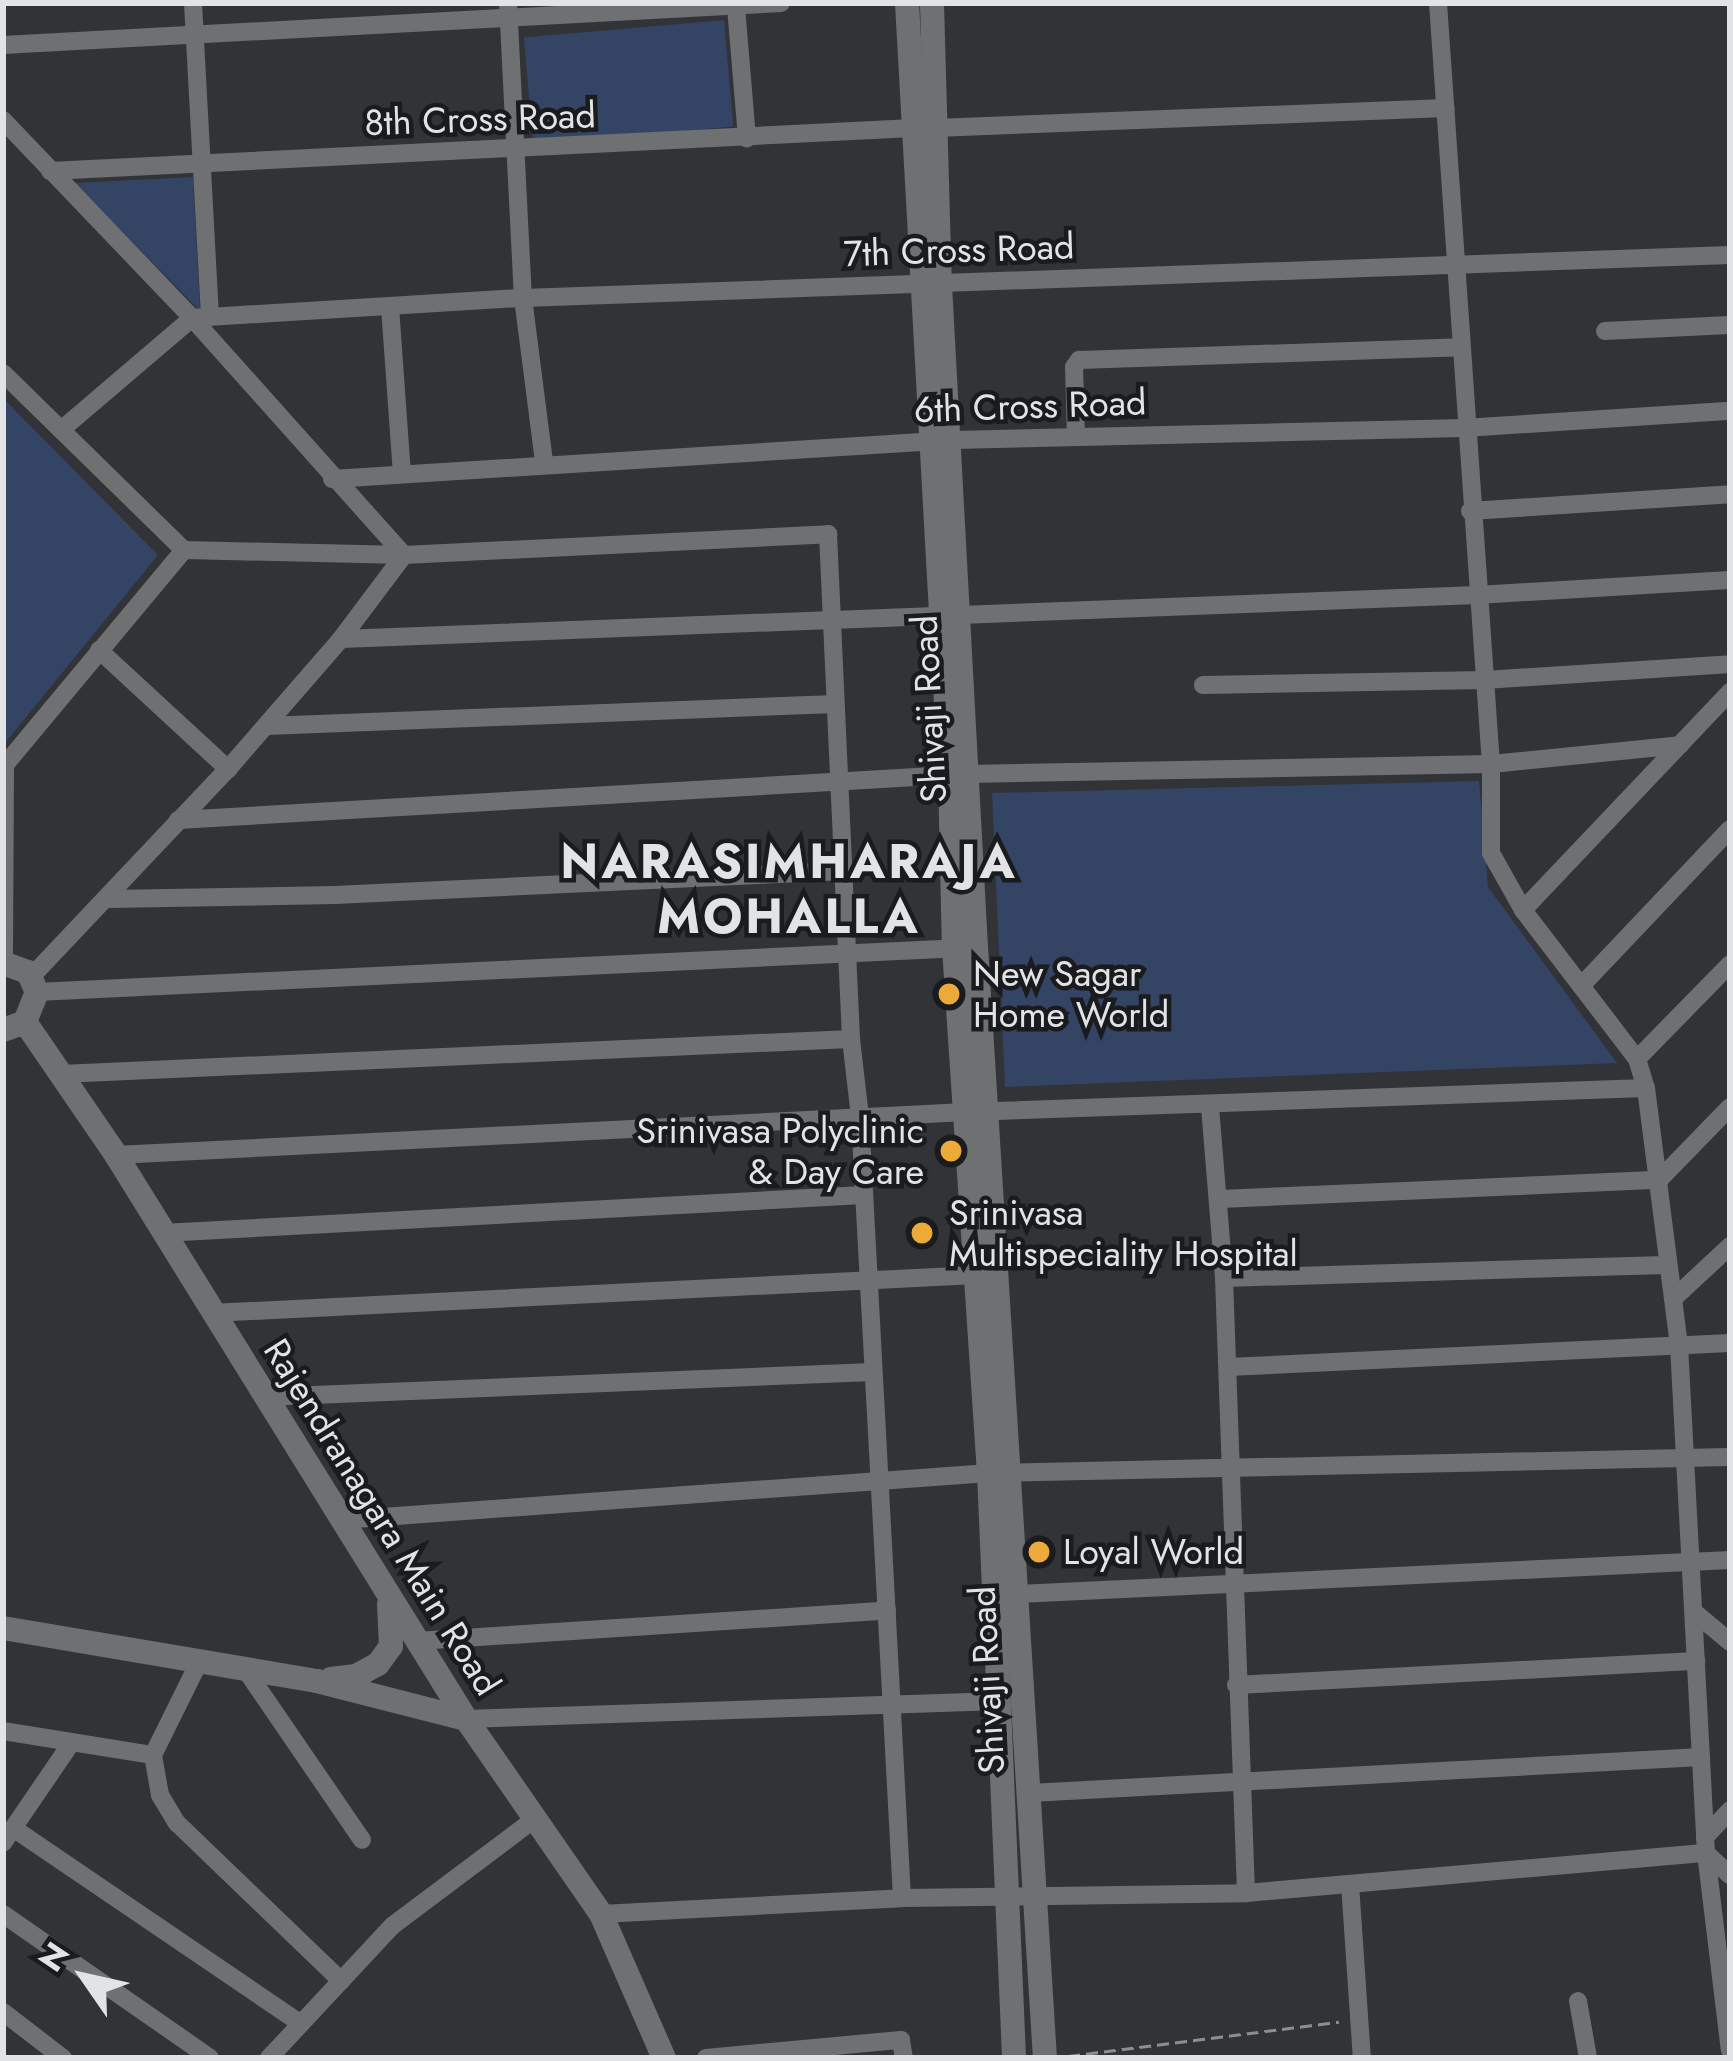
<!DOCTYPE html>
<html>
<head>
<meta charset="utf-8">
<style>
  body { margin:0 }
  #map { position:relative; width:1733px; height:2061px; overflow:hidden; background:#313337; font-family:Jost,sans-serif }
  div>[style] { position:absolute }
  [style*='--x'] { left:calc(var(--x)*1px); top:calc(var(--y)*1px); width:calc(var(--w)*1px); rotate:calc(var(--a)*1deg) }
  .green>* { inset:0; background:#344465; transform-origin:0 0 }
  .path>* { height:3px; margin-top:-1.5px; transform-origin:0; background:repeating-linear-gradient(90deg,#8d8e91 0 12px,transparent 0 18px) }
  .minor>* { height:18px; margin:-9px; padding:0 9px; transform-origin:9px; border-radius:9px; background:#6f7072 }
  .tertiary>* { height:24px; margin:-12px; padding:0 12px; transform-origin:12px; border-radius:12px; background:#6f7072 }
  .dots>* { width:33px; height:33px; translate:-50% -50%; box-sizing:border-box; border:6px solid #1a1b1d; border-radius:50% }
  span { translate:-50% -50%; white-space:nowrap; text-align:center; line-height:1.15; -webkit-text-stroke:9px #1a1b1d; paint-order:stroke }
  .street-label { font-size:36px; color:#e2e3e6 }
  .poi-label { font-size:36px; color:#e2e3e6 }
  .left { translate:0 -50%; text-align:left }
  .right { translate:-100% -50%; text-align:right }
  .district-label { font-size:48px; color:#e2e3e6; font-weight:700; letter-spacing:3px }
  .frame { position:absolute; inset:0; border:6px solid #e2e3e6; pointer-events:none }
  .north { position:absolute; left:24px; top:1917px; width:120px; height:120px; -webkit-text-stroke:9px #1a1b1d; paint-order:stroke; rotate:304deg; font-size:33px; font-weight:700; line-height:48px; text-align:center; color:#e2e3e6 }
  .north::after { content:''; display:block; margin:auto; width:42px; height:54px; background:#e2e3e6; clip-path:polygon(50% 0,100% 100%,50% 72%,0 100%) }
</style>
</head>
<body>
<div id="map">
  <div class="green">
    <i style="left:724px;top:20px;width:107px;height:201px;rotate:85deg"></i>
    <i style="clip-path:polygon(193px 177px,200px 311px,75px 183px)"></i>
    <i style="clip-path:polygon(3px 398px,158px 555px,5px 743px,3px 741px)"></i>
    <i style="clip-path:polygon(1479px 781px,1488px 887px,1617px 1063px,1005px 1087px,992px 793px)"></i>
  </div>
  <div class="path">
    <i style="--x:1068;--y:2056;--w:273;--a:-7.2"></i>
  </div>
  <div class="minor">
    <i style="--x:193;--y:3;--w:314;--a:86.9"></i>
    <i style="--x:508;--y:3;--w:295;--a:87.1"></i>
    <i style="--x:523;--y:298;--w:166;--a:82.7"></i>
    <i style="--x:1438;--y:3;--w:763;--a:86.02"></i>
    <i style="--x:1491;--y:764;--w:89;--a:90"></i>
    <i style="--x:1491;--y:853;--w:65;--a:60.7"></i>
    <i style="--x:1523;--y:910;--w:188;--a:52.6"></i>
    <i style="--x:1637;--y:1059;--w:30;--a:73"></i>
    <i style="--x:1646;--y:1088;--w:259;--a:82.7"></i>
    <i style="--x:1679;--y:1345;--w:509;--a:86.96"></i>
    <i style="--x:1706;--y:1853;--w:198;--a:83.1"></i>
    <i style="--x:736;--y:7;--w:132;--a:85.2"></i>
    <i style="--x:3;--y:45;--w:779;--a:-3.09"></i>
    <i style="--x:3;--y:120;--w:274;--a:46.3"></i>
    <i style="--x:192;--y:318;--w:318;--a:48.2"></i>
    <i style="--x:404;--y:555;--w:105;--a:126.9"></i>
    <i style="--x:935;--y:128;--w:511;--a:-2.24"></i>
    <i style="--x:50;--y:171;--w:864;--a:-2.85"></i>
    <i style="--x:390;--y:307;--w:167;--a:85.9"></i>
    <i style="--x:192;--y:318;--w:332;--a:-3.5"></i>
    <i style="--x:523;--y:298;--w:1208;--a:-2.04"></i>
    <i style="--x:1605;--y:331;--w:125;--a:-2.7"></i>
    <i style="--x:3;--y:373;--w:253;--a:44.4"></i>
    <i style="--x:184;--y:550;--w:280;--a:129.8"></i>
    <i style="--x:5;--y:765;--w:198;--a:90.3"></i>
    <i style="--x:61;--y:430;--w:172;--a:-40.5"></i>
    <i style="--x:1076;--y:437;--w:70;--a:-91.6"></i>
    <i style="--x:1074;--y:367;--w:9;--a:-54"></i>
    <i style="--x:1079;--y:360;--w:382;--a:-1.9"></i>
    <i style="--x:332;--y:479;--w:622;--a:-3.59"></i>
    <i style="--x:953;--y:440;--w:511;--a:-1.35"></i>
    <i style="--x:1464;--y:428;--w:267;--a:-3.7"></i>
    <i style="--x:1470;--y:511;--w:261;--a:-3.7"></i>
    <i style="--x:184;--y:550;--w:220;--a:1.3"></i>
    <i style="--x:404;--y:555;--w:425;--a:-2.8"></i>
    <i style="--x:828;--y:534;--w:506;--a:87.39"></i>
    <i style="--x:851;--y:1039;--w:79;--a:83.4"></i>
    <i style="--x:860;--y:1117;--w:782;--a:86.92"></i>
    <i style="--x:99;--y:650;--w:176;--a:42.7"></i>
    <i style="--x:1203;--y:685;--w:282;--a:-1"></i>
    <i style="--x:1485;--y:680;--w:246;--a:-3.7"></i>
    <i style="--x:266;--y:726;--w:570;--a:-2.21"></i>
    <i style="--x:178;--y:820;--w:791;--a:-3.33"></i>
    <i style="--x:968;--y:774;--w:523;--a:-1.1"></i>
    <i style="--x:1491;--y:764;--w:190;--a:-5.7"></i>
    <i style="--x:109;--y:899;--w:226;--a:-1"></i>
    <i style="--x:335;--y:895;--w:510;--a:-2.7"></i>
    <i style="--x:1523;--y:910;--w:301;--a:-46.5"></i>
    <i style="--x:31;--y:977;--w:286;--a:-46.6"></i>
    <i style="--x:228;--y:769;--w:172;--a:-49"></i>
    <i style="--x:341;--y:639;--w:1137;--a:-2.22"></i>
    <i style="--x:1477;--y:595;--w:253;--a:-3.4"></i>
    <i style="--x:1581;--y:986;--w:216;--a:-46.5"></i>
    <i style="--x:37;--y:992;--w:926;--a:-2.72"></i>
    <i style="--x:1637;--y:1059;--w:133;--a:-45.6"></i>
    <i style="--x:61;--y:1074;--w:791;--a:-2.54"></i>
    <i style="--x:1210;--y:1107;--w:172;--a:85.3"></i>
    <i style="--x:1224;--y:1278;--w:615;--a:87.95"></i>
    <i style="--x:116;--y:1155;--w:851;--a:-2.9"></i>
    <i style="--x:966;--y:1112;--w:680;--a:-2.02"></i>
    <i style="--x:1220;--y:1199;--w:439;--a:-2.5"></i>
    <i style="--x:1659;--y:1180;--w:102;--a:-45.8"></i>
    <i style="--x:162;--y:1233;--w:702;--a:-3.1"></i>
    <i style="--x:1224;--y:1278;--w:442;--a:-1.7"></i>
    <i style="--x:1673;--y:1299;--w:78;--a:-42.9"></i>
    <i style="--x:212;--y:1313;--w:765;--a:-2.85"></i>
    <i style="--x:1228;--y:1367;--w:503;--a:-2.74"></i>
    <i style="--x:264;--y:1397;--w:609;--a:-2.35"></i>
    <i style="--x:341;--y:1520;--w:650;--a:-4.15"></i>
    <i style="--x:989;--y:1473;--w:741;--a:-1.24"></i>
    <i style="--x:1018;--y:1594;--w:713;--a:-2.73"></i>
    <i style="--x:1694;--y:1612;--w:47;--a:39.8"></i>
    <i style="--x:417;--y:1641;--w:471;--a:-3.7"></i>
    <i style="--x:200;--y:1660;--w:106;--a:116.3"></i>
    <i style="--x:153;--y:1755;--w:41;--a:80.1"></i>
    <i style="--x:160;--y:1795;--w:33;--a:59"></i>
    <i style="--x:177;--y:1823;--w:228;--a:43.9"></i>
    <i style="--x:245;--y:1669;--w:207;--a:55.6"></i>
    <i style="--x:1236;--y:1685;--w:461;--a:-3"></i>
    <i style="--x:466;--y:1719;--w:534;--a:-1.93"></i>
    <i style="--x:3;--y:1731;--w:152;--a:9.1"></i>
    <i style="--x:1030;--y:1793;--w:672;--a:-3.07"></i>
    <i style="--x:13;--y:1828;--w:348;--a:34.2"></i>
    <i style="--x:1705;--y:1837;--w:37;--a:-47"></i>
    <i style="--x:3;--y:1843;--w:122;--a:-55.7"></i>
    <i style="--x:1350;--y:1884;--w:174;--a:86.1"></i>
    <i style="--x:3;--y:1914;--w:252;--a:34.8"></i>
    <i style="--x:601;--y:1914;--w:301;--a:-3"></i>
    <i style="--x:902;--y:1898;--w:344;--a:-0.8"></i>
    <i style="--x:1246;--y:1893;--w:462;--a:-5"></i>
    <i style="--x:1706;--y:1853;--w:33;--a:43"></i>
    <i style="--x:1578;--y:2001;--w:58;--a:80"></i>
    <i style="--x:3;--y:2012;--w:76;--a:37.5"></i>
    <i style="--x:269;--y:2058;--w:180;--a:-47"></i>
    <i style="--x:392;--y:1926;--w:180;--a:-36.9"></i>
    <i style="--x:706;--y:2058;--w:196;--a:-5.3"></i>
    <i style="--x:901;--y:2040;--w:18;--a:81"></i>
  </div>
  <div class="tertiary">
    <i style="--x:907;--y:3;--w:773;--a:86.81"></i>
    <i style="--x:950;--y:775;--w:173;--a:88.7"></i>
    <i style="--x:954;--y:948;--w:526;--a:86.19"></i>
    <i style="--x:989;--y:1473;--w:586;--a:87.55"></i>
    <i style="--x:932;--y:3;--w:282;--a:88.4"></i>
    <i style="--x:940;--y:285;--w:663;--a:86.89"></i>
    <i style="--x:976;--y:947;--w:1113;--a:86.45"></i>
    <i style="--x:3;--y:963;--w:27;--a:20"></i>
    <i style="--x:28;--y:972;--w:22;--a:66"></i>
    <i style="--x:37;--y:992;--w:32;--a:112"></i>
    <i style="--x:25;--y:1022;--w:23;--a:160"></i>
    <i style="--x:25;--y:1022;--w:161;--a:55.6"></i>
    <i style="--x:116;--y:1155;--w:664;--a:58.18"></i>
    <i style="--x:466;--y:1719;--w:237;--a:55.3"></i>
    <i style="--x:601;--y:1914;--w:157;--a:66.4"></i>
    <i style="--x:3;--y:1628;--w:318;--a:9.6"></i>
    <i style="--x:317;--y:1681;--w:154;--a:14.3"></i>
    <i style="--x:331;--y:1679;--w:25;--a:-7"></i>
    <i style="--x:356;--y:1676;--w:25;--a:-29"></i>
    <i style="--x:378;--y:1664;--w:22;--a:-54"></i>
    <i style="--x:391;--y:1646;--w:42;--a:-92.7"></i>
  </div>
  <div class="dots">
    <i style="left:949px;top:994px;background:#ebaa39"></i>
    <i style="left:951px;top:1151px;background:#ebaa39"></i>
    <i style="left:922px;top:1233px;background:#ebaa39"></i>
    <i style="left:1039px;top:1552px;background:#ebaa39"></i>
  </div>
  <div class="street-label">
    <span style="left:480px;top:119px;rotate:-2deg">8th Cross Road</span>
    <span style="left:959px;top:250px;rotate:-2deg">7th Cross Road</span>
    <span style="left:1030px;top:406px;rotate:-2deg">6th Cross Road</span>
    <span style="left:929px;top:709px;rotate:-93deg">Shivaji Road</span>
    <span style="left:382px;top:1517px;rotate:58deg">Rajendranagara Main Road</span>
    <span style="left:987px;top:1680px;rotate:-93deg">Shivaji Road</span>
  </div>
  <div class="poi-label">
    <span class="left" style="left:973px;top:994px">New Sagar<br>Home World</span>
    <span class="right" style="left:924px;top:1151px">Srinivasa Polyclinic<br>&amp; Day Care</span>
    <span class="left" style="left:949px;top:1233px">Srinivasa<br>Multispeciality Hospital</span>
    <span class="left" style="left:1063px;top:1552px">Loyal World</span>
  </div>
  <div class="district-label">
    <span style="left:789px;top:889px">NARASIMHARAJA<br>MOHALLA</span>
  </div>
  <div class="frame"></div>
  <div class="north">N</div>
</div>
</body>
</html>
